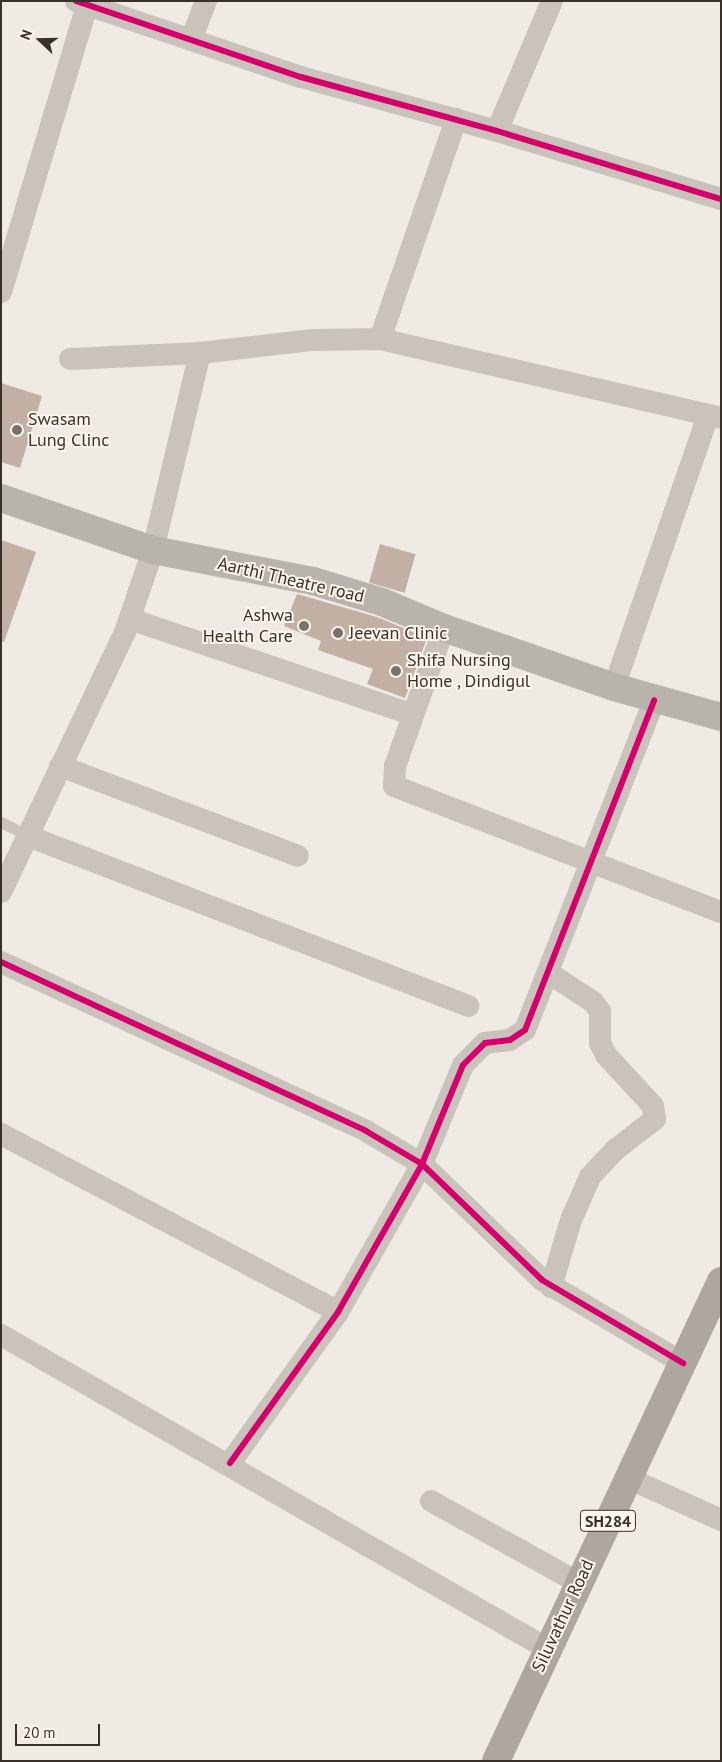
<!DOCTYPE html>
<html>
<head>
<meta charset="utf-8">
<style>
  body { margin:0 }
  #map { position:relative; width:722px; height:1762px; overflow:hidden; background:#efeae4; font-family:"PT Sans",sans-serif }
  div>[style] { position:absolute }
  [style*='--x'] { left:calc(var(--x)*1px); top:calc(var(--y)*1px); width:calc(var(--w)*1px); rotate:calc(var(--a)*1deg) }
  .building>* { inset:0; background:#c3b0a5; transform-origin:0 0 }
  .lane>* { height:11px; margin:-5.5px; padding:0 5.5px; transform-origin:5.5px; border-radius:5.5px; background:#c9c3bc }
  .street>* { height:22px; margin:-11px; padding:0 11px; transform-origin:11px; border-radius:11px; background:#c9c3bc }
  .secondary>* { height:28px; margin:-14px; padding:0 14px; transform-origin:14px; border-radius:14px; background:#b9b3ad }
  .primary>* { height:28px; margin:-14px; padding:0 14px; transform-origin:14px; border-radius:14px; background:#aea7a1 }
  .cycleway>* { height:6px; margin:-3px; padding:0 3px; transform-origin:3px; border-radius:3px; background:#d6006c }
  .dots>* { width:14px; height:14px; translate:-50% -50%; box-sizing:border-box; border:2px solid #fbf5ec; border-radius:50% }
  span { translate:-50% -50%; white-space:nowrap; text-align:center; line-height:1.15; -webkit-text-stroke:4px #fbf5ec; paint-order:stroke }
  .shield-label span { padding:1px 4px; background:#fbf5ec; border:1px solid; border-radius:4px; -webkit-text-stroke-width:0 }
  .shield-label { font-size:16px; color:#3a302a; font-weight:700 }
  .poi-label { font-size:18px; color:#3a302a }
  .left { translate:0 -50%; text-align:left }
  .right { translate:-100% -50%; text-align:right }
  .street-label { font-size:18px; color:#3a302a }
  .frame { position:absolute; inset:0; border:2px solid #3a302a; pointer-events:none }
  .north { position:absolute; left:15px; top:15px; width:50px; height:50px; -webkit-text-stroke:4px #fbf5ec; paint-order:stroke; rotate:291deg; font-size:14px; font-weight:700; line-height:20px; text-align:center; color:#3a302a }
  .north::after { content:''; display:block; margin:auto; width:18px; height:22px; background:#3a302a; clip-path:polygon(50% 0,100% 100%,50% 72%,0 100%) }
  .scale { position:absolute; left:15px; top:1724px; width:85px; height:22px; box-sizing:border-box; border:2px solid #3a302a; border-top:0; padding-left:6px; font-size:15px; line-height:18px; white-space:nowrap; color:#3a302a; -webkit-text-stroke:4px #fbf5ec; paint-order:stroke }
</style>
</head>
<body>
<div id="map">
  <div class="building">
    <i style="clip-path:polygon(1px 383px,42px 396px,20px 468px,1px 462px)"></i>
    <i style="clip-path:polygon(1px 540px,36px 552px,4px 642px,1px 641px)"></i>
    <i style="left:380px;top:544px;width:37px;height:40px;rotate:16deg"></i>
    <i style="clip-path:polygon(297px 594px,377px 617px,427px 638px,405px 698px,367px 684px,373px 669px,318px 650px,321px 641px,284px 626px)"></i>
  </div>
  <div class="lane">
    <i style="--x:1;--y:822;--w:30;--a:27"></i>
  </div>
  <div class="street">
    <i style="--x:76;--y:1;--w:237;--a:18.7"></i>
    <i style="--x:301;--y:77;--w:203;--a:15.4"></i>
    <i style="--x:497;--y:131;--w:234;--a:16.9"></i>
    <i style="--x:191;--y:40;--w:42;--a:-69"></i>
    <i style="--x:497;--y:131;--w:141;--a:-67.1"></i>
    <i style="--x:1;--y:292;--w:300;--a:-73.3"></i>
    <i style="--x:380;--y:339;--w:233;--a:-70.9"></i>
    <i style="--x:70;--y:359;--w:130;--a:-2.6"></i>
    <i style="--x:200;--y:353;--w:114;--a:-6.6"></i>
    <i style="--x:313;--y:340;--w:67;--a:-0.9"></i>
    <i style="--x:380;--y:339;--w:350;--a:13"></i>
    <i style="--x:130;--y:619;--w:299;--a:18.7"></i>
    <i style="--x:444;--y:628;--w:146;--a:109.5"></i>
    <i style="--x:395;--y:766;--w:20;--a:93"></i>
    <i style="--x:394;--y:786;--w:350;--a:21.1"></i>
    <i style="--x:614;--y:687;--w:287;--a:-70.9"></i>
    <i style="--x:60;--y:766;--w:254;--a:20.7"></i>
    <i style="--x:28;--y:836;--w:472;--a:21.1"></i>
    <i style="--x:1;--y:892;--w:288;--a:-64.5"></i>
    <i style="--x:125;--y:632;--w:87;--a:-71.1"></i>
    <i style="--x:153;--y:550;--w:203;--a:-76.6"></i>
    <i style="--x:1;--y:962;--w:402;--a:24.8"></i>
    <i style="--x:366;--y:1131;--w:65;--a:30.5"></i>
    <i style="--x:422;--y:1164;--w:167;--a:44"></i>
    <i style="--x:542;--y:1280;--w:164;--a:30.5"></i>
    <i style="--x:549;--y:973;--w:53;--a:33.4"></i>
    <i style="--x:593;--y:1002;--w:11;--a:52"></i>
    <i style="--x:600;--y:1011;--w:32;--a:90"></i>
    <i style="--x:600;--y:1043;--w:13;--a:63"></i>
    <i style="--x:606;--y:1055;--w:69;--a:47.3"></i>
    <i style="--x:653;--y:1106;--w:13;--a:81"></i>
    <i style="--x:655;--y:1119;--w:51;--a:142.2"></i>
    <i style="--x:615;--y:1150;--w:37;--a:133"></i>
    <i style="--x:590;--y:1177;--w:47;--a:113.8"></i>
    <i style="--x:571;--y:1220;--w:70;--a:106.6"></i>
    <i style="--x:1;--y:1134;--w:381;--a:27.8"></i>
    <i style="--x:1;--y:1335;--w:631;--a:29.86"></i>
    <i style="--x:230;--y:1463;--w:186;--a:-54.4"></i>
    <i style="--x:338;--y:1312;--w:170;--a:-60.4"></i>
    <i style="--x:422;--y:1164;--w:107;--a:-67.5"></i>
    <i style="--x:463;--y:1065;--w:31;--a:-45"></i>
    <i style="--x:485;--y:1043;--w:25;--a:-7"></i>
    <i style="--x:510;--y:1040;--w:18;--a:-34"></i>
    <i style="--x:525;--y:1030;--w:354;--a:-68.6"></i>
    <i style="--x:628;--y:1478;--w:102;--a:24.3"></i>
    <i style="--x:431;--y:1501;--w:169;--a:29"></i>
  </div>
  <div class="secondary">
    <i style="--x:1;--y:498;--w:161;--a:18.9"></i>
    <i style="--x:153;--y:550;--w:163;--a:11"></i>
    <i style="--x:313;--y:581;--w:72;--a:16.9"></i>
    <i style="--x:382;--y:602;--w:67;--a:22.8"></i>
    <i style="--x:444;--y:628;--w:180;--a:19.1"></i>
    <i style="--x:614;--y:687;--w:111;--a:15.7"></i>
  </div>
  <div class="primary">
    <i style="--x:496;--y:1761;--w:530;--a:-64.89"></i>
  </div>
  <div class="cycleway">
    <i style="--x:76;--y:1;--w:237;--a:18.7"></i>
    <i style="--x:301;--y:77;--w:203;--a:15.4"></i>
    <i style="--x:497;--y:131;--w:234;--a:16.9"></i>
    <i style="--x:1;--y:962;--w:402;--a:24.8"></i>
    <i style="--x:366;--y:1131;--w:65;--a:30.5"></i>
    <i style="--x:422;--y:1164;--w:167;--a:44"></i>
    <i style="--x:542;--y:1280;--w:164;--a:30.5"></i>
    <i style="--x:230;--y:1463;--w:186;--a:-54.4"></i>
    <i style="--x:338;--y:1312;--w:170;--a:-60.4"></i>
    <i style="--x:422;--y:1164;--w:107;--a:-67.5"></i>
    <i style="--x:463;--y:1065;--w:31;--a:-45"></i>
    <i style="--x:485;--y:1043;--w:25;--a:-7"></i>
    <i style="--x:510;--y:1040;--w:18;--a:-34"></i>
    <i style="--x:525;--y:1030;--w:354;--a:-68.6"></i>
  </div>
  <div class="dots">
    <i style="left:17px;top:430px;background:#79716b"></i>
    <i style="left:304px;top:626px;background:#79716b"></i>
    <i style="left:338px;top:633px;background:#79716b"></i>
    <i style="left:396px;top:671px;background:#79716b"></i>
  </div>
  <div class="shield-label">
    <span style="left:608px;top:1521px">SH284</span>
  </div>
  <div class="poi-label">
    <span class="left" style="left:28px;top:430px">Swasam<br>Lung Clinc</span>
    <span class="right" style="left:293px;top:626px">Ashwa<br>Health Care</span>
    <span class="left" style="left:349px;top:633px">Jeevan Clinic</span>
    <span class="left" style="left:407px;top:671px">Shifa Nursing<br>Home , Dindigul</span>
  </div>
  <div class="street-label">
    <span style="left:291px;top:580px;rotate:13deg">Aarthi Theatre road</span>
    <span style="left:563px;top:1616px;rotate:-65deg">Siluvathur Road</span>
  </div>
  <div class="frame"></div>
  <div class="north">N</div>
  <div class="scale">20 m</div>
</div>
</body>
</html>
